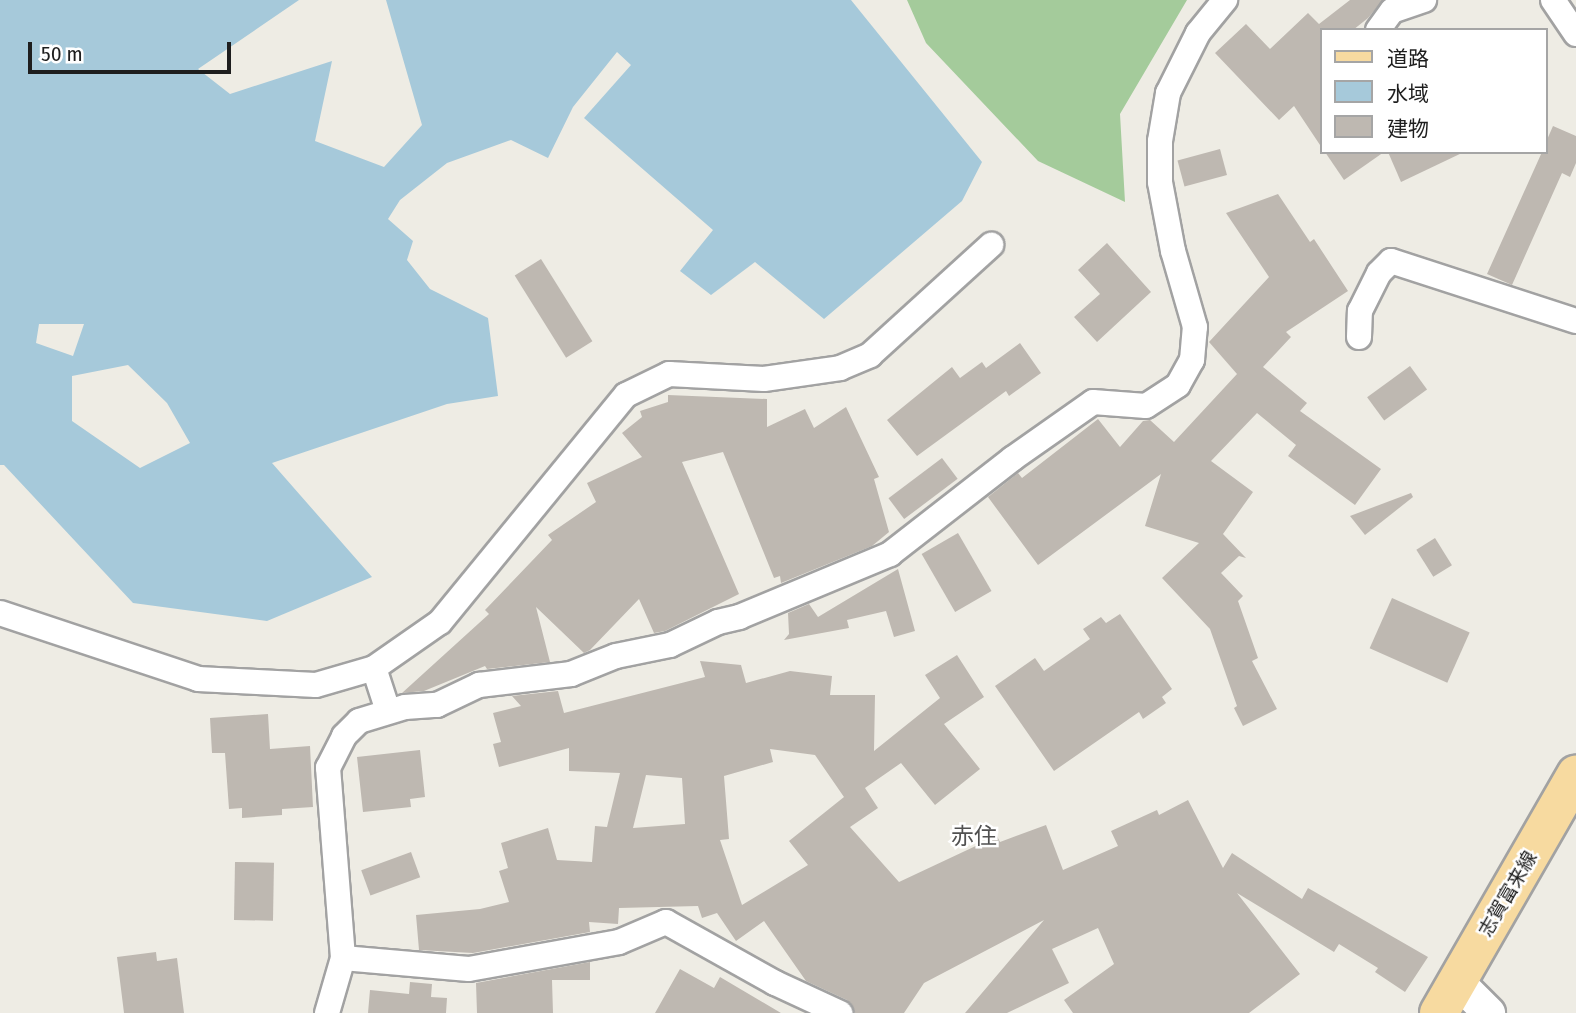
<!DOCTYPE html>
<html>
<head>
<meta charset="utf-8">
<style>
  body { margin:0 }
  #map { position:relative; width:1576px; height:1013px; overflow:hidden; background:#eeece4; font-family:"Fira Sans Condensed","Noto Sans JP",sans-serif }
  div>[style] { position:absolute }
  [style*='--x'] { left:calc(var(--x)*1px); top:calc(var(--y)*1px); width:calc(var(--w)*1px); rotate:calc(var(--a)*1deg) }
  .forest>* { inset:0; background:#a4cb9b }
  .water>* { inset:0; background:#a6c9da }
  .building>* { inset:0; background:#beb8b1; transform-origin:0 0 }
  .roads { filter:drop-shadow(2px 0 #a2a2a2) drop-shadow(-2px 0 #a2a2a2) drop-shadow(0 2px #a2a2a2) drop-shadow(0 -2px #a2a2a2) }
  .minor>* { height:24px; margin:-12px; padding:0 12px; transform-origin:12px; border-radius:12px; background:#fff }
  .tertiary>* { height:32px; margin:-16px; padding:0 16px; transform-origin:16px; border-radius:16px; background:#fff }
  .primary>* { height:38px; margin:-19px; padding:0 19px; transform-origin:19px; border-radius:19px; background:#f7daa0 }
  span { translate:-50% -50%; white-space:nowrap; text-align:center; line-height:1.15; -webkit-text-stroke:5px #fff; paint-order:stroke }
  .street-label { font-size:19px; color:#1e1e1e }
  .quarter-label { font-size:23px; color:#515151 }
  .legend { position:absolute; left:1320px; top:28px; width:228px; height:126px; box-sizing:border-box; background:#fff; border:2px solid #a5a5a5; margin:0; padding:9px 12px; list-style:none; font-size:21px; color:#1e1e1e }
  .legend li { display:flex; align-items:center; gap:14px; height:35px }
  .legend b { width:35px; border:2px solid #a5a5a5 }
  .scale { position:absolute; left:28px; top:42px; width:203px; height:32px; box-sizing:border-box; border:4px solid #1e1e1e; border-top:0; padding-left:9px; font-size:21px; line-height:24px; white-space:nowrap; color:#1e1e1e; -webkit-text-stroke:5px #fff; paint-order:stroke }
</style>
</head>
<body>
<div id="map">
  <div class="forest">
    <i style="clip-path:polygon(907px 0,1187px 0,1120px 114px,1125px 202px,1038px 161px,926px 43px)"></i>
  </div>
  <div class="water">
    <i style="clip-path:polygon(evenodd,0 0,299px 0,198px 69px,230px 94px,332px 61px,315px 141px,384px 167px,422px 125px,386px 0,851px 0,982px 162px,962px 201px,824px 319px,755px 262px,711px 295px,680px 271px,713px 230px,584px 118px,631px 65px,617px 52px,573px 107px,548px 158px,511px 140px,447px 163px,400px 200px,388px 219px,413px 241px,407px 260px,430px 289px,488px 318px,498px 396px,447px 404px,272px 463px,372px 577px,267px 621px,133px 603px,4px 465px,0 465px,0 0,39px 324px,84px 324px,73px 356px,36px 343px,39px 324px,0 0,128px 365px,167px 403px,190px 443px,140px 468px,72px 421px,72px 376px,128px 365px)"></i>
  </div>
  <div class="building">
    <i style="clip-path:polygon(1350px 0,1383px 0,1368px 18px,1353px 30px,1322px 30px,1322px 148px,1294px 106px,1279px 120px,1215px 53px,1246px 24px,1270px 49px,1308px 13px,1319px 24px)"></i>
    <i style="clip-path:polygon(1553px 126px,1576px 136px,1576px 163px,1570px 177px,1562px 173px,1512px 285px,1487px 274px,1542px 152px,1546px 152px,1546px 142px)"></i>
    <i style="left:1220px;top:149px;width:27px;height:44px;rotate:75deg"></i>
    <i style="clip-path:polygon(1325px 152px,1384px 152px,1344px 180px)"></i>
    <i style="clip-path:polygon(1388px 152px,1464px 152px,1401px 182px)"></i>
    <i style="clip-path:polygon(1278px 194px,1310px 242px,1314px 239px,1348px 291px,1286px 332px,1291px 337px,1263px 367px,1307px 403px,1300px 411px,1381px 469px,1355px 505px,1288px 456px,1296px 445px,1257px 413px,1211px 461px,1253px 492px,1223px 534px,1246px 558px,1239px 556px,1221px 573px,1243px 596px,1238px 601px,1258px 658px,1252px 661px,1277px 709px,1243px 726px,1234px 708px,1237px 706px,1210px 629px,1162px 578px,1199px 543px,1145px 526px,1161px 474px,1038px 565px,988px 497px,1018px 473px,1022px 478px,1098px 419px,1120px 447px,1143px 421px,1150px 420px,1174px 442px,1237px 374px,1209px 342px,1269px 277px,1226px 213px)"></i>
    <i style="clip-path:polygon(1107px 243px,1151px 292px,1097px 342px,1074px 317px,1100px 294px,1078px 270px)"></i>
    <i style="left:541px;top:259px;width:97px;height:31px;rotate:58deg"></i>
    <i style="clip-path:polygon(1020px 343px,1041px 373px,1009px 396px,1006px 391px,917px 456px,887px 420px,952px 367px,960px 378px,982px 362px,986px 368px)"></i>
    <i style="left:1410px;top:366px;width:29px;height:53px;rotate:54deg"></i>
    <i style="clip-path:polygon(668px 395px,767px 399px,767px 427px,805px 409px,814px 428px,846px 407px,879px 477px,874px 479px,889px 532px,872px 546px,781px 583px,780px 576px,774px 578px,723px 452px,682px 462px,739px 594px,665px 631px,654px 633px,639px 599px,590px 650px,584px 653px,536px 607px,550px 662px,487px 669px,485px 666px,424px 691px,402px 693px,489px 614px,485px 610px,552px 540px,548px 535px,596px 502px,587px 483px,642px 457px,622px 433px,642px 417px,640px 411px,668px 402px)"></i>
    <i style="left:942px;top:458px;width:26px;height:67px;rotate:53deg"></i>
    <i style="clip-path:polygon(1411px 493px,1413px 497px,1365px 535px,1350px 516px)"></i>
    <i style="left:958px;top:533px;width:67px;height:42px;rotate:60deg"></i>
    <i style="left:1435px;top:538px;width:32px;height:22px;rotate:58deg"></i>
    <i style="clip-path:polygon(898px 569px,915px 631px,894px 637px,886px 611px,847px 620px,849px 628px,784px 640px,789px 634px,788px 613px,809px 604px,818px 617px)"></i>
    <i style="left:1392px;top:598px;width:85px;height:55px;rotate:24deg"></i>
    <i style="clip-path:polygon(1120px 614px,1172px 689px,1162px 697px,1166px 703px,1143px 719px,1139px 712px,1054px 771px,995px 686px,1035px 658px,1044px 671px,1090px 639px,1083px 629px,1101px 617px,1106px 623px)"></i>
    <i style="clip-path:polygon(evenodd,957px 655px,984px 697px,944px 724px,980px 769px,935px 805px,901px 763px,865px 788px,878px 808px,850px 827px,899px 882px,997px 836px,1000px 842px,1046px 825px,1063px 870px,1118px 846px,1111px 831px,1157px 810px,1159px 815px,1188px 800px,1223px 868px,1232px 853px,1302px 899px,1308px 888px,1428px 957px,1405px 992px,1375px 972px,1378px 968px,1339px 944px,1334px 952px,1237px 893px,1300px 974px,1249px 1013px,1073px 1013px,1064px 1000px,1114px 964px,1098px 928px,1052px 949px,1069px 983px,1007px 1013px,965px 1013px,1044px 920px,924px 983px,904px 1013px,855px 1013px,847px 1000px,806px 981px,764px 921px,736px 941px,717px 913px,702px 918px,698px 906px,619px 908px,618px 924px,589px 922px,590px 932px,473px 953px,419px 950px,416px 915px,480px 909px,509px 902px,499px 871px,508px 868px,501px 843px,548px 828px,557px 860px,592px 862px,595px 826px,607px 827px,620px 773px,569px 771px,569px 748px,499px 767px,493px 744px,501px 742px,493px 713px,521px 706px,512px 696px,558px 691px,564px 713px,705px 677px,700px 661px,741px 665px,746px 683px,790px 671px,832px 676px,830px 695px,875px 695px,874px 751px,940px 698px,925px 675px,957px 655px,770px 749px,815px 755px,844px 797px,789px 841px,808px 865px,742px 905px,720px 840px,729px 839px,724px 776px,773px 762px,770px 749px,957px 655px,646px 775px,682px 778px,685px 824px,633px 828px,646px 775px)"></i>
    <i style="clip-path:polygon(268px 714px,270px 749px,310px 746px,313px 807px,282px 809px,282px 815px,242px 818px,242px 808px,229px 809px,225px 753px,212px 753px,210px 718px)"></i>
    <i style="clip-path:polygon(420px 750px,425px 797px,410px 799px,411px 807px,363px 812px,357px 757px)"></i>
    <i style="left:411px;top:852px;width:27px;height:53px;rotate:70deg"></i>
    <i style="left:235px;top:862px;width:39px;height:58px;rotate:1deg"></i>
    <i style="clip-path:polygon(156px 952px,157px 961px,177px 958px,184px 1013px,124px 1013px,117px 957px)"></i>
    <i style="clip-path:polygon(590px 962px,590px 980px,552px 980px,553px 1013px,477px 1013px,476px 983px)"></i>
    <i style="clip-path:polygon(680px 969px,714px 988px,720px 977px,781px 1013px,655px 1013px)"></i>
    <i style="clip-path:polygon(410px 982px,432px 984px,431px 997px,447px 998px,446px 1013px,368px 1013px,370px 990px,409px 994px)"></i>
  </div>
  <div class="roads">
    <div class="minor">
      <i style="--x:1553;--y:0;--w:41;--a:55.9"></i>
      <i style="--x:1378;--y:30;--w:24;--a:-54"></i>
      <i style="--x:1392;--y:11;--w:34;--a:-19"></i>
      <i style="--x:1359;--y:337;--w:26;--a:-88"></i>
      <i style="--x:1360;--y:311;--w:42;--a:-63.4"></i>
      <i style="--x:1379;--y:273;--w:17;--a:-45"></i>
      <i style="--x:1391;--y:261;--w:194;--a:18"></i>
      <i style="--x:0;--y:613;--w:209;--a:18.4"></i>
      <i style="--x:198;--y:679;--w:118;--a:2.9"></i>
      <i style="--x:316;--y:685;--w:60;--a:-16.3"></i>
      <i style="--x:388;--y:711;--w:45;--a:-108"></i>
      <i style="--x:374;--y:668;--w:80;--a:-34.9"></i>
      <i style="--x:440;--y:622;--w:293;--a:-50.7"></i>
      <i style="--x:626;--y:395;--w:48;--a:-26"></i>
      <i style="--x:669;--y:374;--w:95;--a:3"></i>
      <i style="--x:764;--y:379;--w:77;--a:-8.2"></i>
      <i style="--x:840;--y:368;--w:33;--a:-23"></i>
      <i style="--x:870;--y:355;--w:164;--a:-42.3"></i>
      <i style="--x:343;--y:958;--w:126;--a:5"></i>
      <i style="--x:469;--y:969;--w:152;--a:-10.2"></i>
      <i style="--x:619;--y:942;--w:51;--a:-23.1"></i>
      <i style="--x:666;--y:922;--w:125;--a:29.2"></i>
      <i style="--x:775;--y:983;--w:72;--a:24.8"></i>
      <i style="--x:327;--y:1013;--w:57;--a:-73.8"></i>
      <i style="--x:343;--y:958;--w:191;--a:-94.5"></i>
      <i style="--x:328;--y:768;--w:36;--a:-63"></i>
      <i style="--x:344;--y:736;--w:21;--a:-45"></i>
      <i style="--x:359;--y:721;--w:48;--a:-16.9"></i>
      <i style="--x:405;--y:707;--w:32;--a:-4"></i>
      <i style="--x:437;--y:705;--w:47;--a:-25.5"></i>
      <i style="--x:479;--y:685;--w:93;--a:-6.8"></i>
      <i style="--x:571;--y:674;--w:48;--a:-21.8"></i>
      <i style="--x:616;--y:656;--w:55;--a:-11.5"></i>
      <i style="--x:670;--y:645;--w:53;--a:-25.6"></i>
      <i style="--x:718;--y:622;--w:22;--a:-13"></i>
      <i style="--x:739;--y:617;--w:164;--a:-22.6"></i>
      <i style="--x:890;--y:554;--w:155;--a:-37.9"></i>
      <i style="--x:1012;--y:459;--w:99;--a:-35.1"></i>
      <i style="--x:1093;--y:402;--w:53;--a:4.3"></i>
      <i style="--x:1146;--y:406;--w:38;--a:-33"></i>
      <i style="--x:1178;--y:385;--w:29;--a:-61"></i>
      <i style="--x:1192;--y:360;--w:33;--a:-85"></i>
      <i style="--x:1195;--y:327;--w:79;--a:-106.1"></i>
      <i style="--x:1173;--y:251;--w:70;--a:-100.7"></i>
      <i style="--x:1160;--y:182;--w:41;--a:-90"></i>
      <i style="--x:1160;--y:141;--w:49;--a:-80.5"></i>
      <i style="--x:1168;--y:93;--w:67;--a:-63.4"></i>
      <i style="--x:1198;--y:33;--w:43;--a:-50.7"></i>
    </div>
    <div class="tertiary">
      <i style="--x:1458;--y:982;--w:44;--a:45"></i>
    </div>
    <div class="primary">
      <i style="--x:1439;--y:1013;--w:275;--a:-60.1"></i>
    </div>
  </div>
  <div class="street-label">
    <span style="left:1508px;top:894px;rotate:-60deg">志賀富来線</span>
  </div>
  <div class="quarter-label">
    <span style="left:974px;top:836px">赤住</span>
  </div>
  <ul class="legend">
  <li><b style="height:9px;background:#f7daa0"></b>道路</li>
  <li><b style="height:19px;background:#a6c9da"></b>水域</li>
  <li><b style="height:19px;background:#beb8b1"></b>建物</li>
  </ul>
  <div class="scale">50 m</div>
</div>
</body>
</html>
